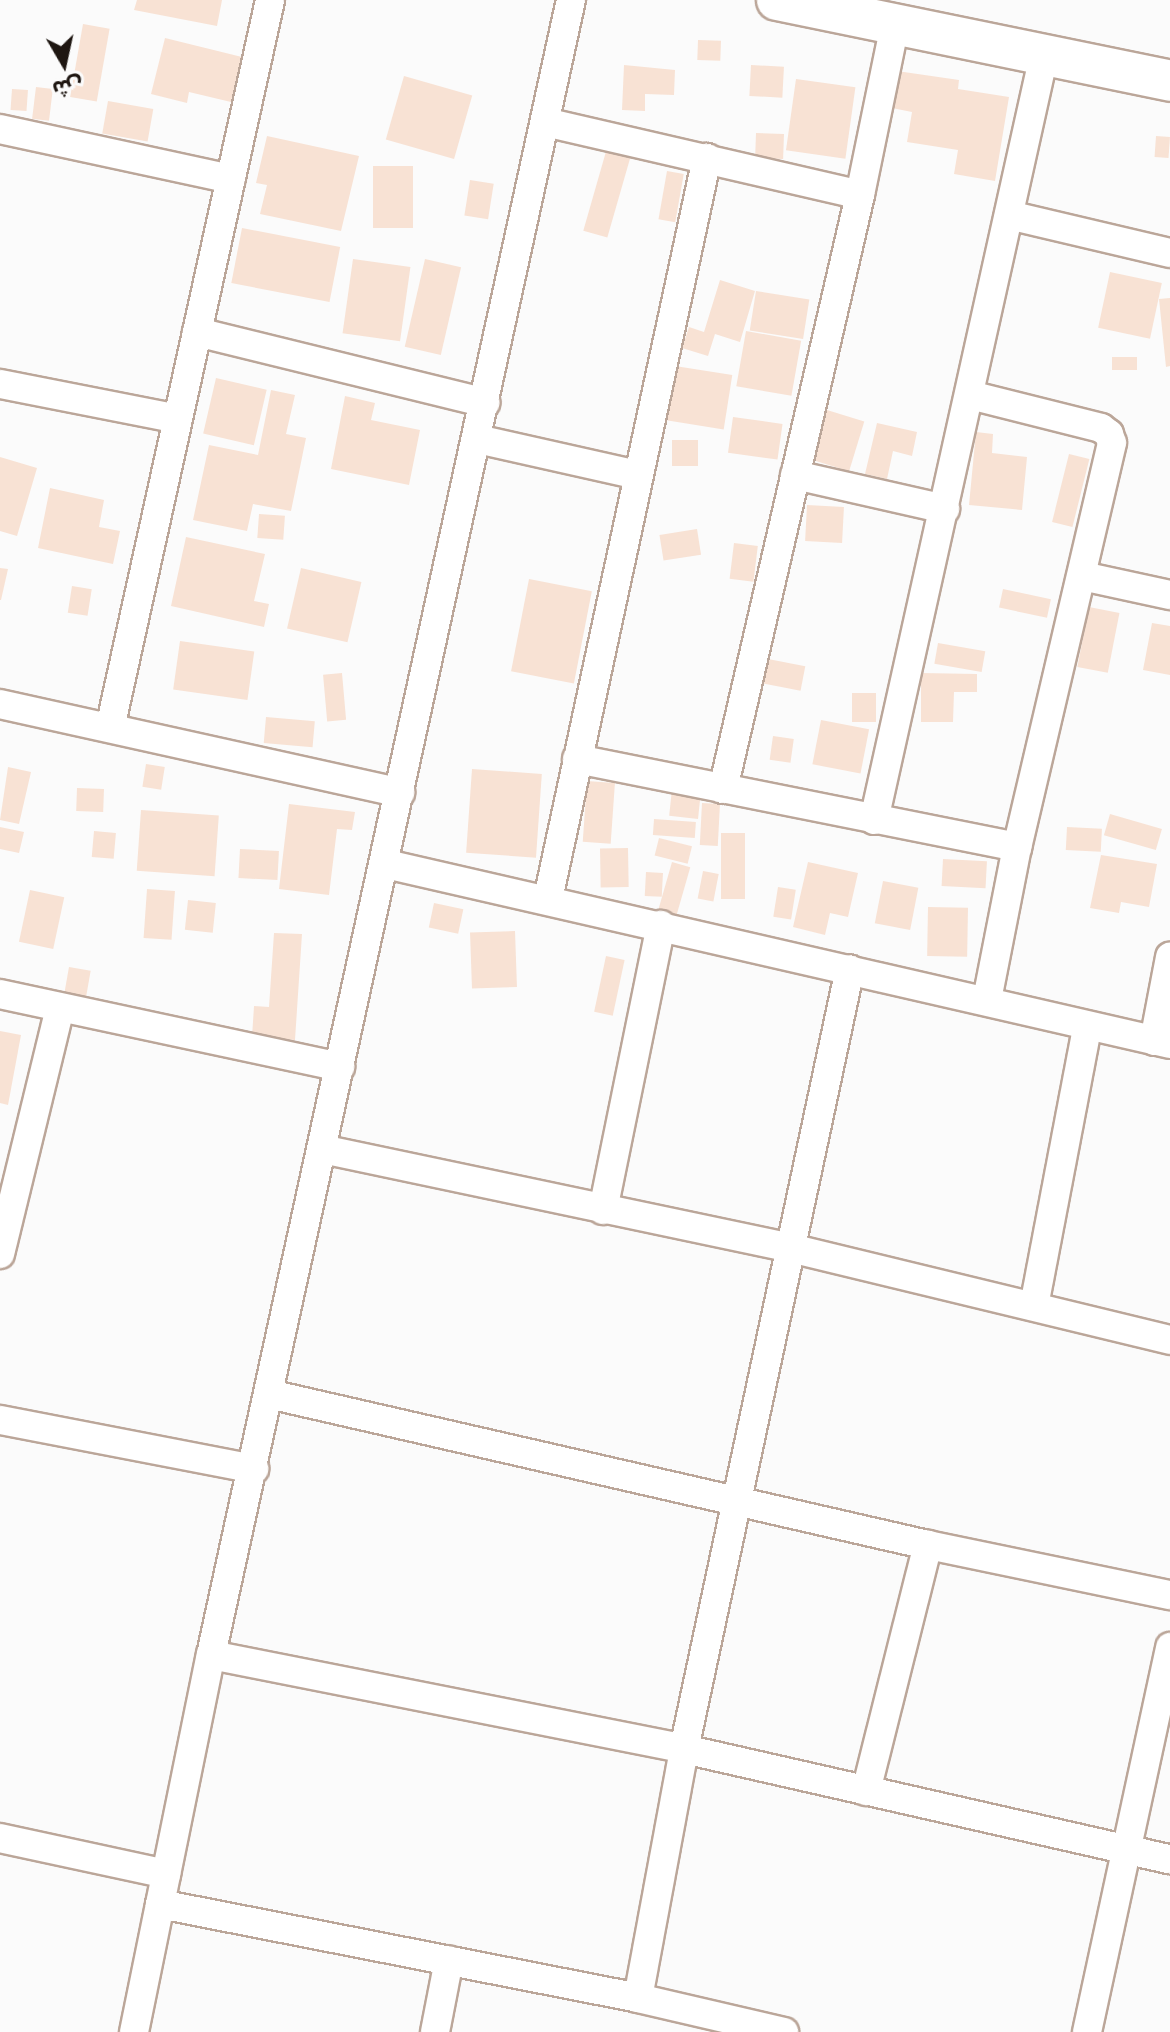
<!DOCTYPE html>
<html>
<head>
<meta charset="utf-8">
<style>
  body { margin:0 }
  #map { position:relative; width:1170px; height:2032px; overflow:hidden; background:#fbfbfb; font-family:"PT Sans Narrow","Noto Sans Arabic",sans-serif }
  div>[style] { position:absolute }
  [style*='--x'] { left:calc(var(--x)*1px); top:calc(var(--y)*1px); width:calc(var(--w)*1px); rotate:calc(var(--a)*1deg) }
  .building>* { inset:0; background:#f8e2d4; transform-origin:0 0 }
  .roads { filter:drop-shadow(2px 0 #bba699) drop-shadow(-2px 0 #bba699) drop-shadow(0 2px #bba699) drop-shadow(0 -2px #bba699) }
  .street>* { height:28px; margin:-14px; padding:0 14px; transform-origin:14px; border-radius:14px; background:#fff }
  .secondary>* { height:40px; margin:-20px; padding:0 20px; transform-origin:20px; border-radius:20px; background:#fff }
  span { translate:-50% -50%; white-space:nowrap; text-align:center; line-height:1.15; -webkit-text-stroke:6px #fbfbfb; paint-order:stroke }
  .north { position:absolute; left:24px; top:24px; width:80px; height:80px; -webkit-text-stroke:6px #fbfbfb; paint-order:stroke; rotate:171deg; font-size:22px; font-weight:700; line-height:32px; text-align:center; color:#1e1611 }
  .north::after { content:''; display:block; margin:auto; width:28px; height:36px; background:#1e1611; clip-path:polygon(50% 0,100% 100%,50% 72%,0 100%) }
</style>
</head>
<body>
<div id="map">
  <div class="building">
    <i style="clip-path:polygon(137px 0,222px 0,217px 26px,134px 10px)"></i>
    <i style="left:83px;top:24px;width:27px;height:74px;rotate:10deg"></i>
    <i style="clip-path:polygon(165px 38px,242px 57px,231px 102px,189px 92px,187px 103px,151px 94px)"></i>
    <i style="left:698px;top:40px;width:23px;height:20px;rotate:2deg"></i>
    <i style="clip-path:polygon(624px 65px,675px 70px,674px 95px,645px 94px,645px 111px,622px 110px)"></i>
    <i style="left:751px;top:65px;width:33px;height:31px;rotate:3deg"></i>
    <i style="clip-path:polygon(897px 71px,959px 80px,958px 89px,1009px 97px,995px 181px,954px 174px,958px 150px,907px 142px,912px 112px,892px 108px)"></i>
    <i style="left:404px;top:76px;width:71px;height:66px;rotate:16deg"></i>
    <i style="left:796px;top:79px;width:60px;height:72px;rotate:8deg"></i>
    <i style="left:36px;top:87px;width:17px;height:32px;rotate:7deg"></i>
    <i style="left:12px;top:89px;width:16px;height:21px;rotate:4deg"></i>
    <i style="left:108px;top:101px;width:46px;height:33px;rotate:10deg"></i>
    <i style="left:756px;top:133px;width:28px;height:25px;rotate:2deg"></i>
    <i style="clip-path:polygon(267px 136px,359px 156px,341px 231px,260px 214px,267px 185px,256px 183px)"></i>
    <i style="left:1156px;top:136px;width:14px;height:21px;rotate:4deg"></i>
    <i style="left:607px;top:148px;width:25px;height:86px;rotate:16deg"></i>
    <i style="left:373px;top:166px;width:40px;height:62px"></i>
    <i style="left:667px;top:171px;width:17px;height:49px;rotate:10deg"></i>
    <i style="left:470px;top:180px;width:24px;height:36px;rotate:9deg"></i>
    <i style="left:242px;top:228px;width:100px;height:56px;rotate:11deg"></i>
    <i style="left:353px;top:259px;width:58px;height:75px;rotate:8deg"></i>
    <i style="left:425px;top:259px;width:37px;height:90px;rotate:13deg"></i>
    <i style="left:1110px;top:272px;width:53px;height:57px;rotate:12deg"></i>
    <i style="clip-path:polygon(720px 280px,755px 291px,740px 342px,715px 334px,708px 356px,682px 348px,689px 327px,704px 332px)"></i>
    <i style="left:756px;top:291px;width:54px;height:40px;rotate:9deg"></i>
    <i style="clip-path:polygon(1170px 298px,1170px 366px,1166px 367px,1159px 299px)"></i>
    <i style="left:746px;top:331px;width:56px;height:56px;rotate:10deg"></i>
    <i style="left:1112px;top:357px;width:25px;height:13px"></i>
    <i style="left:675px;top:366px;width:58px;height:55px;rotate:9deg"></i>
    <i style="left:216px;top:378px;width:52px;height:57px;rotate:13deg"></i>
    <i style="clip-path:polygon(271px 390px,295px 395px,286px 434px,306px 438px,291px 511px,253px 504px,247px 531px,193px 520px,209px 445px,258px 455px)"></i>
    <i style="clip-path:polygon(345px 396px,375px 403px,371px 420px,420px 430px,409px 485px,331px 469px)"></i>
    <i style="left:827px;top:410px;width:39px;height:52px;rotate:17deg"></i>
    <i style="left:733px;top:417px;width:50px;height:36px;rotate:8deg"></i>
    <i style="clip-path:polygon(877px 423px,917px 432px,912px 456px,893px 451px,887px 479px,865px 474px)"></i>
    <i style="clip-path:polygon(976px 432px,993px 434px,992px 453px,1027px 457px,1022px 510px,969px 505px)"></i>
    <i style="left:672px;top:440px;width:26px;height:26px"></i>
    <i style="left:1069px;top:454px;width:21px;height:70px;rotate:14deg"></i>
    <i style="clip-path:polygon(0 457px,37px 468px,17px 536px,0 531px)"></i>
    <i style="clip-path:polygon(50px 488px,104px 500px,99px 527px,120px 531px,113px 564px,38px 548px)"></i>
    <i style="left:807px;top:505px;width:37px;height:36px;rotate:3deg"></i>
    <i style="left:259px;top:514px;width:26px;height:24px;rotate:4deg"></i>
    <i style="left:697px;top:529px;width:26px;height:38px;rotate:81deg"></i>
    <i style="clip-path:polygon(186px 537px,265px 554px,254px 601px,269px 604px,264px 627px,171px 606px)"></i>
    <i style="left:734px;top:543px;width:24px;height:36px;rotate:7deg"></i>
    <i style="clip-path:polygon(0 568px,8px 569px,1px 600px,0 600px)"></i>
    <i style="left:301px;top:568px;width:62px;height:62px;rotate:13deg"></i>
    <i style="left:529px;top:579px;width:64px;height:94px;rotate:11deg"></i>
    <i style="left:72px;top:586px;width:20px;height:27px;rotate:9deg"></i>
    <i style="left:1003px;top:589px;width:49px;height:19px;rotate:12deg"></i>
    <i style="left:1089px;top:607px;width:31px;height:61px;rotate:11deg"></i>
    <i style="clip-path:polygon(1152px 623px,1170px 626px,1170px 675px,1143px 670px)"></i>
    <i style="left:180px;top:641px;width:75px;height:49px;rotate:8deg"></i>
    <i style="left:938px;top:643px;width:48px;height:21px;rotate:10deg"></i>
    <i style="left:768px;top:659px;width:38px;height:25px;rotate:11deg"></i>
    <i style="left:342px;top:673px;width:47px;height:19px;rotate:85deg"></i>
    <i style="clip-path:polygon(921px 673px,977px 674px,977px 692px,954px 692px,953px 722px,921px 722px)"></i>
    <i style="left:876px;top:693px;width:29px;height:24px;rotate:90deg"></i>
    <i style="left:266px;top:717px;width:49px;height:26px;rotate:5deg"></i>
    <i style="left:821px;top:720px;width:49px;height:45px;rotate:11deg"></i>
    <i style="left:773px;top:736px;width:21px;height:24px;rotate:8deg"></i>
    <i style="left:146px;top:764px;width:19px;height:23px;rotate:9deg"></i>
    <i style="clip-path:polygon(8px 767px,31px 772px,19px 824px,0 820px)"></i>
    <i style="left:472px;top:769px;width:70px;height:84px;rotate:4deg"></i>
    <i style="left:587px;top:781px;width:28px;height:61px;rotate:4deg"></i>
    <i style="left:77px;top:788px;width:27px;height:23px;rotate:2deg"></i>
    <i style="left:672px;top:789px;width:29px;height:27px;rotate:6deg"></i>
    <i style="left:702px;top:803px;width:18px;height:42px;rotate:3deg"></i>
    <i style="clip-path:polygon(289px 804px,355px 812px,352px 830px,337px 829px,329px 895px,279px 889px)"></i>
    <i style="left:141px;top:810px;width:78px;height:61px;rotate:4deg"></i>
    <i style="left:1110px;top:814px;width:54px;height:22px;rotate:16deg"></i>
    <i style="left:654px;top:819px;width:42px;height:16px;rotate:4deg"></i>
    <i style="clip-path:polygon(0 827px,24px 832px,19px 853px,0 849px)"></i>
    <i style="left:1067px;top:827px;width:35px;height:23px;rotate:3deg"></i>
    <i style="left:94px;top:831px;width:22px;height:26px;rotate:5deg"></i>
    <i style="left:721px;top:833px;width:24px;height:66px"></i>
    <i style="left:659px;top:838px;width:34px;height:18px;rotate:14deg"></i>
    <i style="left:628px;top:848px;width:39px;height:28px;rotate:89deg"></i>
    <i style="left:240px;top:849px;width:39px;height:29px;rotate:3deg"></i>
    <i style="clip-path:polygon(1101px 855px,1157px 864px,1149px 907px,1121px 902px,1119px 913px,1090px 908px)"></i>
    <i style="left:943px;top:859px;width:44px;height:27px;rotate:3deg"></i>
    <i style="left:672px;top:862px;width:19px;height:54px;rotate:16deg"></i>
    <i style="clip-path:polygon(808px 862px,858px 873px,848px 917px,830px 913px,825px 935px,793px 927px)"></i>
    <i style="left:703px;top:871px;width:16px;height:28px;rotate:11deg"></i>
    <i style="left:646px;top:872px;width:17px;height:24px;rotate:3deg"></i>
    <i style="left:883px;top:881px;width:36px;height:43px;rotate:11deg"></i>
    <i style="left:778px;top:887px;width:18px;height:30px;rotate:9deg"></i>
    <i style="left:147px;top:889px;width:28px;height:49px;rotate:4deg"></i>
    <i style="left:30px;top:890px;width:35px;height:53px;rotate:12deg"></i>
    <i style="left:188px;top:900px;width:28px;height:30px;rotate:6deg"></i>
    <i style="left:434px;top:903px;width:30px;height:25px;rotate:12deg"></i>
    <i style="left:928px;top:907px;width:40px;height:49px;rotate:1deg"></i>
    <i style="left:515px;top:931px;width:56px;height:45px;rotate:88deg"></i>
    <i style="clip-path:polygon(274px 933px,302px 934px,295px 1040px,252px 1037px,254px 1006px,269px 1007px)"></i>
    <i style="left:606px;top:956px;width:19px;height:57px;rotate:12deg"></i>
    <i style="left:69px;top:967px;width:22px;height:28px;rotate:10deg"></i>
    <i style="clip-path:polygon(0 1031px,21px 1035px,8px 1105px,0 1103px)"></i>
  </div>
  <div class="roads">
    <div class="street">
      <i style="--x:545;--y:122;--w:323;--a:13"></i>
      <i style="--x:0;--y:129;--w:236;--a:12.2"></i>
      <i style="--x:1009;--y:215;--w:165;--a:13.3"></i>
      <i style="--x:197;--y:332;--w:297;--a:13.8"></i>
      <i style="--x:0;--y:384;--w:181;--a:11.1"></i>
      <i style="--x:970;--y:395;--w:135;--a:14.1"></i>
      <i style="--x:1101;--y:428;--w:10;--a:37"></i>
      <i style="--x:1109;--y:434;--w:9;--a:72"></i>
      <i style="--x:1112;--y:443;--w:415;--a:103.2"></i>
      <i style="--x:1017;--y:847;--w:156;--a:101.1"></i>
      <i style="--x:477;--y:439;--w:165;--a:12.6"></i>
      <i style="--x:795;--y:475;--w:154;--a:12.8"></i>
      <i style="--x:1082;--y:576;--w:90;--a:12.2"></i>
      <i style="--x:0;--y:704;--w:410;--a:12.5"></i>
      <i style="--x:110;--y:728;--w:745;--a:-77.6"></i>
      <i style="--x:577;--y:759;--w:449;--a:11.3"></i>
      <i style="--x:723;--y:789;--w:610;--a:-77.01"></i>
      <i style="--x:860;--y:195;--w:174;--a:-78.4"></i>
      <i style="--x:874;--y:820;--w:784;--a:-77.47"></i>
      <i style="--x:386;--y:864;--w:804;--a:12.93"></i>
      <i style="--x:548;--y:899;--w:758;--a:-77.89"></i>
      <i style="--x:0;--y:994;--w:348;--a:12.1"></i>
      <i style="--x:1154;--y:1041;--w:86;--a:-79.2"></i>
      <i style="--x:322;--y:1149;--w:478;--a:11.9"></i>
      <i style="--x:790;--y:1248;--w:391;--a:13.6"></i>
      <i style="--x:603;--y:1210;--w:291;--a:-78.5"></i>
      <i style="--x:0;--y:1254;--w:253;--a:-76.3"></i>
      <i style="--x:1034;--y:1306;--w:284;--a:-79.2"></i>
      <i style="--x:269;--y:1394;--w:676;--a:12.91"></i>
      <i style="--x:928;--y:1545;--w:247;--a:11.7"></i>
      <i style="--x:0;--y:1420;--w:259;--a:10.9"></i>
      <i style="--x:211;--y:1655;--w:482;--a:11.2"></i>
      <i style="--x:684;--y:1749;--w:498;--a:12.8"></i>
      <i style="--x:866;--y:1791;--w:254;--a:-75.9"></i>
      <i style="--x:0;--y:1838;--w:170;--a:12.2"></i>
      <i style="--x:160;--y:1904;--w:487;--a:11.1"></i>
      <i style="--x:638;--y:1998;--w:150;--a:13.1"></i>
      <i style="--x:638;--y:1998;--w:253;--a:-79.5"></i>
      <i style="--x:684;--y:1749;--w:797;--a:-77.99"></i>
      <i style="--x:134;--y:2032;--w:385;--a:-78.5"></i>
      <i style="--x:211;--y:1655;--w:1694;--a:-77.73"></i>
      <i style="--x:435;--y:2032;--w:73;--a:-79"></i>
      <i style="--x:1087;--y:2032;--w:394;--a:-77.8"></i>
    </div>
    <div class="secondary">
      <i style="--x:777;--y:0;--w:401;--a:11.6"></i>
    </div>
  </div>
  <div class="north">ش</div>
</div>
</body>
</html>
